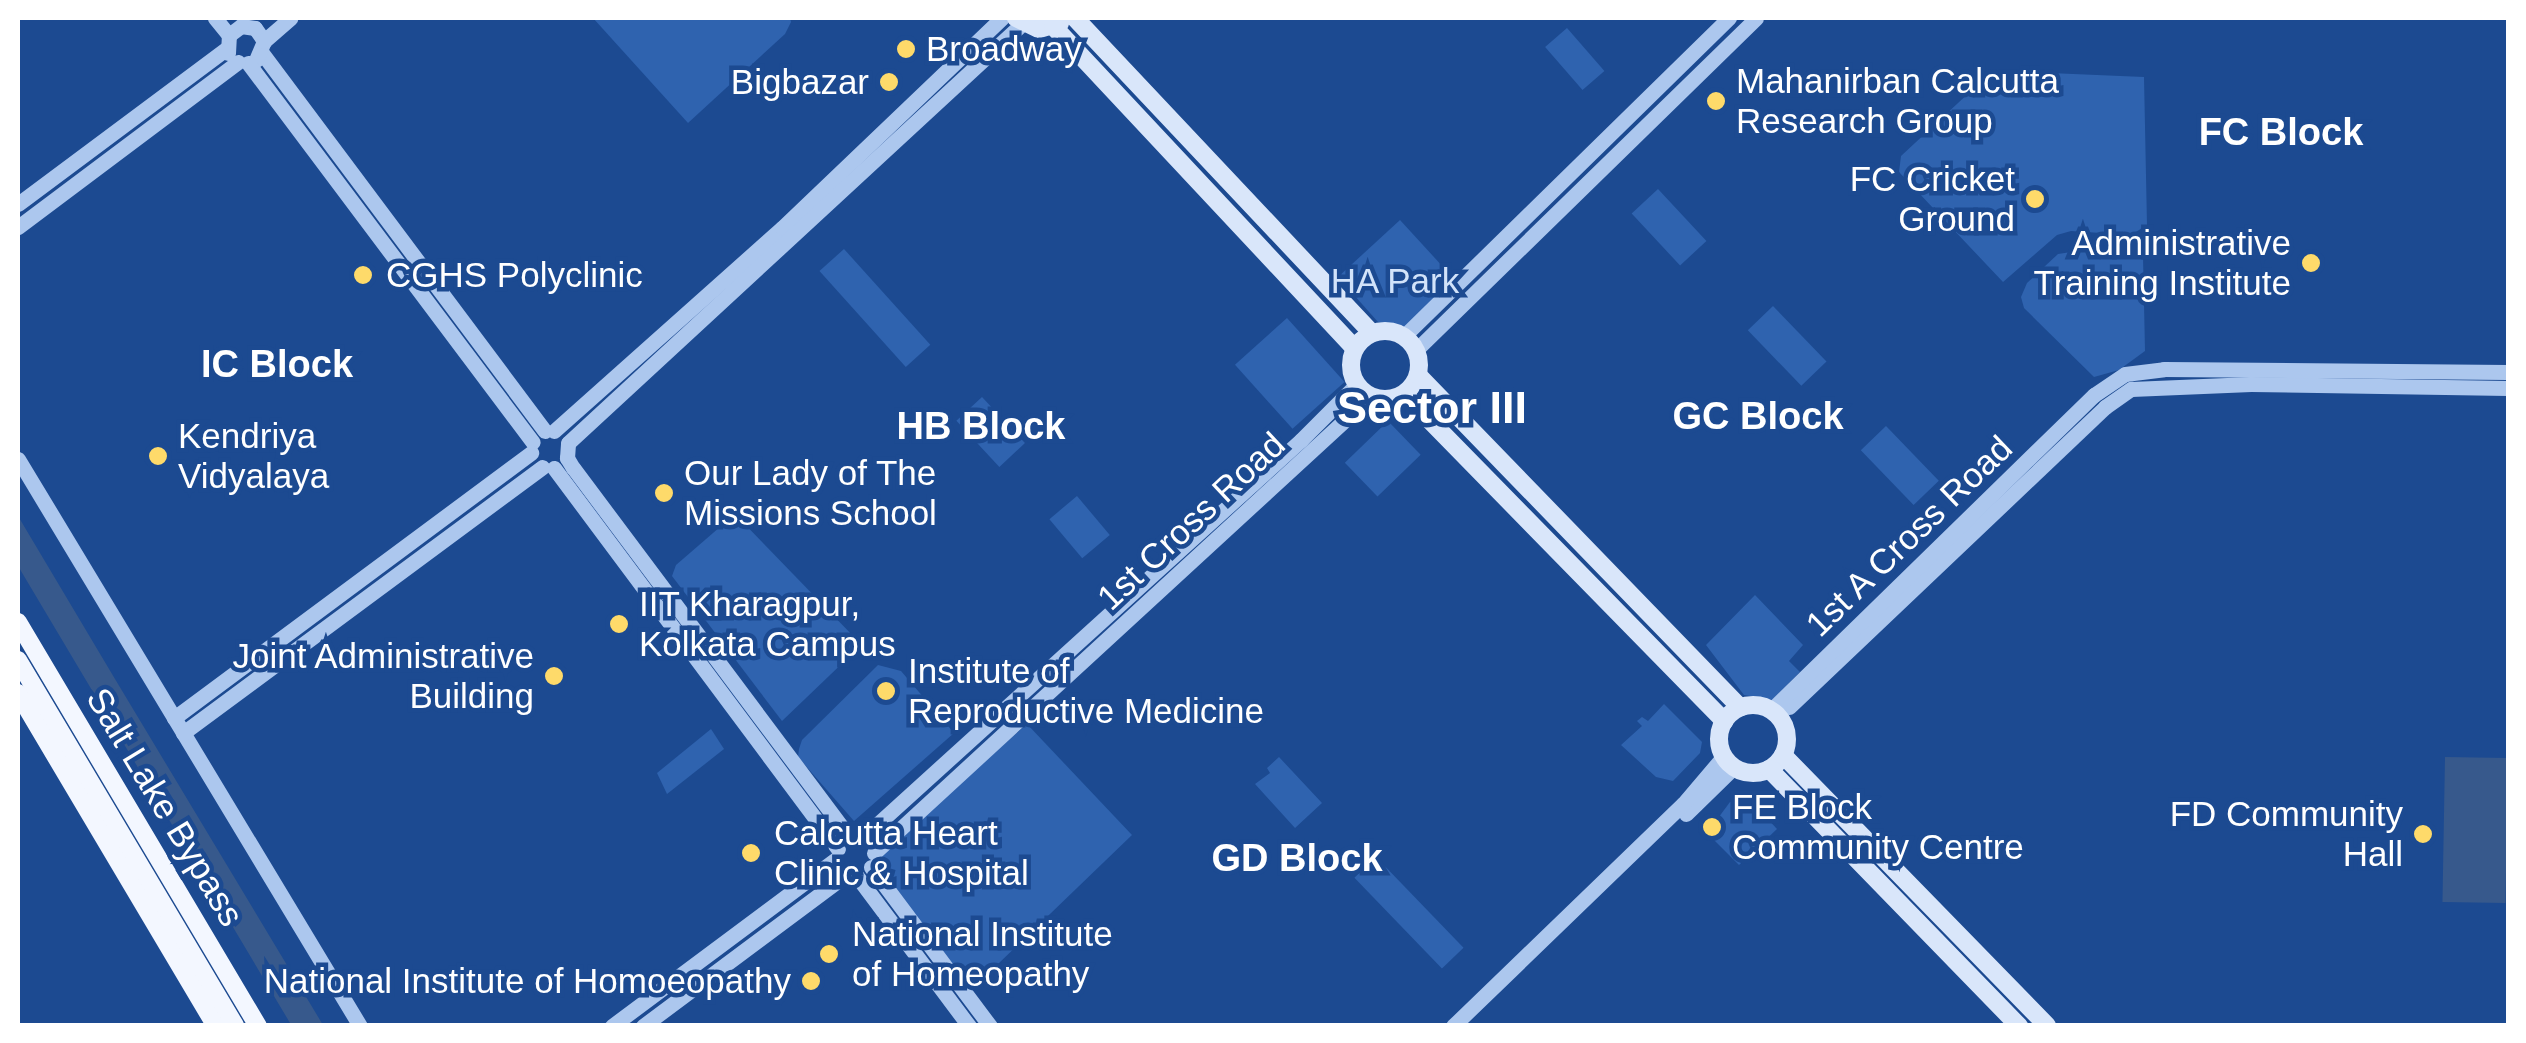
<!DOCTYPE html>
<html>
<head>
<meta charset="utf-8">
<style>
  body { margin:0 }
  #map { position:relative; width:2526px; height:1043px; overflow:hidden; background:#1c4a91; font-family:Arial,sans-serif }
  div>[style] { position:absolute }
  [style*='--x'] { left:calc(var(--x)*1px); top:calc(var(--y)*1px); width:calc(var(--w)*1px); rotate:calc(var(--a)*1deg) }
  .green>* { inset:0; background:#2f63af; transform-origin:0 0 }
  .water>* { inset:0; background:#37598c; transform-origin:0 0 }
  .tertiary>* { height:15px; margin:-7.5px; padding:0 7.5px; transform-origin:7.5px; border-radius:7.5px; background:#acc7ee }
  .secondary>* { height:18px; margin:-9px; padding:0 9px; transform-origin:9px; border-radius:9px; background:#d9e6fa }
  .secondary>.ring { margin:-9px; padding:0; box-sizing:content-box; background:none; border:18px solid #d9e6fa; border-radius:50% }
  .primary>* { height:18px; margin:-9px; padding:0 9px; transform-origin:9px; border-radius:9px; background:#f3f7ff }
  .dots>* { width:28px; height:28px; translate:-50% -50%; box-sizing:border-box; border:5px solid #1c4a91; border-radius:50% }
  span { translate:-50% -50%; white-space:nowrap; text-align:center; line-height:1.15; -webkit-text-stroke:9px #1c4a91; paint-order:stroke }
  .poi-label { font-size:35px; color:#fff }
  .left { translate:0 -50%; text-align:left }
  .right { translate:-100% -50%; text-align:right }
  .park-label { font-size:35px; color:#d2e3fa }
  .street-label { font-size:35px; color:#fff }
  .neighbourhood-label { font-size:38px; color:#fff; font-weight:700 }
  .district-label { font-size:45px; color:#fff; font-weight:700 }
  .frame { position:absolute; inset:0; border:20px solid #fff; pointer-events:none }
</style>
</head>
<body>
<div id="map">
  <div class="green">
    <i style="clip-path:polygon(593px 18px,790px 18px,791px 22px,785px 34px,688px 123px)"></i>
    <i style="left:1567px;top:28px;width:57px;height:29px;rotate:49deg"></i>
    <i style="clip-path:polygon(2024px 72px,2144px 77px,2147px 225px,2131px 235px,2071px 231px,2057px 235px,2003px 282px,1899px 172px,1901px 156px,1972px 90px)"></i>
    <i style="left:1658px;top:189px;width:71px;height:36px;rotate:47deg"></i>
    <i style="clip-path:polygon(1400px 220px,1455px 280px,1405px 329px,1378px 322px,1338px 277px)"></i>
    <i style="clip-path:polygon(2098px 248px,2134px 250px,2143px 256px,2145px 351px,2119px 370px,2094px 377px,2024px 308px,2021px 297px,2027px 283px,2058px 254px)"></i>
    <i style="left:844px;top:249px;width:129px;height:33px;rotate:48deg"></i>
    <i style="left:1773px;top:306px;width:77px;height:35px;rotate:46deg"></i>
    <i style="left:1287px;top:318px;width:86px;height:70px;rotate:48deg"></i>
    <i style="left:982px;top:397px;width:63px;height:35px;rotate:47deg"></i>
    <i style="left:1388px;top:421px;width:47px;height:60px;rotate:46deg"></i>
    <i style="left:1886px;top:426px;width:76px;height:35px;rotate:46deg"></i>
    <i style="left:1077px;top:496px;width:51px;height:36px;rotate:50deg"></i>
    <i style="clip-path:polygon(735px 514px,857px 640px,853px 653px,782px 721px,672px 576px,676px 565px)"></i>
    <i style="clip-path:polygon(1755px 595px,1803px 645px,1789px 661px,1800px 672px,1772px 700px,1744px 695px,1706px 645px)"></i>
    <i style="clip-path:polygon(878px 665px,901px 671px,954px 733px,854px 821px,798px 757px,799px 749px,802px 740px)"></i>
    <i style="clip-path:polygon(1664px 704px,1702px 742px,1700px 753px,1673px 781px,1656px 777px,1621px 745px,1642px 726px,1637px 721px,1642px 717px,1648px 721px)"></i>
    <i style="clip-path:polygon(1027px 724px,1132px 835px,971px 990px,878px 869px,882px 852px)"></i>
    <i style="clip-path:polygon(711px 729px,724px 749px,667px 794px,657px 773px)"></i>
    <i style="clip-path:polygon(1279px 757px,1322px 803px,1295px 828px,1255px 784px,1270px 773px,1267px 768px)"></i>
    <i style="clip-path:polygon(1730px 802px,1752px 802px,1777px 829px,1739px 865px,1707px 833px)"></i>
    <i style="left:1376px;top:857px;width:126px;height:30px;rotate:46deg"></i>
  </div>
  <div class="water">
    <i style="clip-path:polygon(18px 516px,115px 679px,323px 1025px,290px 1023px,18px 566px)"></i>
    <i style="left:2445px;top:757px;width:63px;height:145px;rotate:1deg"></i>
  </div>
  <div class="tertiary">
    <i style="--x:215;--y:18;--w:22;--a:51"></i>
    <i style="--x:228;--y:53;--w:18;--a:-87"></i>
    <i style="--x:229;--y:35;--w:15;--a:-37"></i>
    <i style="--x:241;--y:26;--w:14;--a:8"></i>
    <i style="--x:255;--y:28;--w:16;--a:55"></i>
    <i style="--x:262;--y:53;--w:472;--a:53.2"></i>
    <i style="--x:256;--y:60;--w:21;--a:-67"></i>
    <i style="--x:264;--y:41;--w:35;--a:-41"></i>
    <i style="--x:248;--y:63;--w:474;--a:53.1"></i>
    <i style="--x:18;--y:204;--w:261;--a:-36.7"></i>
    <i style="--x:18;--y:227;--w:275;--a:-36.9"></i>
    <i style="--x:1404;--y:336;--w:455;--a:-44.4"></i>
    <i style="--x:1416;--y:350;--w:475;--a:-44.3"></i>
    <i style="--x:554;--y:431;--w:305;--a:-41.7"></i>
    <i style="--x:782;--y:228;--w:304;--a:-43.7"></i>
    <i style="--x:18;--y:459;--w:662;--a:58.9"></i>
    <i style="--x:554;--y:468;--w:475;--a:53.3"></i>
    <i style="--x:1789;--y:707;--w:436;--a:-43.5"></i>
    <i style="--x:2105;--y:407;--w:32;--a:-35"></i>
    <i style="--x:2131;--y:389;--w:120;--a:-2.4"></i>
    <i style="--x:2251;--y:384;--w:257;--a:0.9"></i>
    <i style="--x:1771;--y:710;--w:451;--a:-44.3"></i>
    <i style="--x:2094;--y:395;--w:37;--a:-34"></i>
    <i style="--x:2125;--y:374;--w:39;--a:-7"></i>
    <i style="--x:2164;--y:369;--w:344;--a:0.5"></i>
    <i style="--x:174;--y:718;--w:445;--a:-36.6"></i>
    <i style="--x:183;--y:733;--w:447;--a:-36.5"></i>
    <i style="--x:1686;--y:814;--w:67;--a:-44.4"></i>
    <i style="--x:850;--y:838;--w:462;--a:-126.8"></i>
    <i style="--x:573;--y:468;--w:12;--a:-121"></i>
    <i style="--x:567;--y:458;--w:15;--a:-86"></i>
    <i style="--x:568;--y:443;--w:619;--a:-42.71"></i>
    <i style="--x:861;--y:839;--w:594;--a:-42.2"></i>
    <i style="--x:1301;--y:440;--w:79;--a:-45"></i>
    <i style="--x:874;--y:853;--w:675;--a:-42.6"></i>
    <i style="--x:871;--y:867;--w:199;--a:53.2"></i>
    <i style="--x:856;--y:875;--w:189;--a:53.2"></i>
    <i style="--x:612;--y:1026;--w:279;--a:-36.7"></i>
    <i style="--x:643;--y:1026;--w:254;--a:-36.7"></i>
    <i style="--x:1453;--y:1026;--w:320;--a:-44"></i>
    <i style="--x:1683;--y:804;--w:62;--a:-49.6"></i>
  </div>
  <div class="secondary">
    <i style="--x:1016;--y:18;--w:25;--a:26"></i>
    <i style="--x:1039;--y:29;--w:22;--a:-16"></i>
    <i style="--x:1075;--y:18;--w:433;--a:46.7"></i>
    <i style="--x:1053;--y:26;--w:441;--a:46.9"></i>
    <i class="ring" style="left:1351px;top:331px;width:50px;height:50px"></i>
    <i style="--x:1418;--y:375;--w:463;--a:45.9"></i>
    <i style="--x:1404;--y:394;--w:458;--a:45.6"></i>
    <i class="ring" style="left:1719px;top:705px;width:50px;height:50px"></i>
    <i style="--x:1783;--y:755;--w:378;--a:45.7"></i>
    <i style="--x:1769;--y:769;--w:359;--a:45.8"></i>
  </div>
  <div class="primary">
    <i style="--x:18;--y:622;--w:470;--a:59.3"></i>
    <i style="--x:18;--y:660;--w:425;--a:59.3"></i>
    <i style="--x:18;--y:693;--w:387;--a:59.3"></i>
  </div>
  <div class="dots">
    <i style="left:906px;top:49px;background:#feda6a"></i>
    <i style="left:889px;top:82px;background:#feda6a"></i>
    <i style="left:1716px;top:101px;background:#feda6a"></i>
    <i style="left:2035px;top:199px;background:#feda6a"></i>
    <i style="left:2311px;top:263px;background:#feda6a"></i>
    <i style="left:363px;top:275px;background:#feda6a"></i>
    <i style="left:158px;top:456px;background:#feda6a"></i>
    <i style="left:664px;top:493px;background:#feda6a"></i>
    <i style="left:619px;top:624px;background:#feda6a"></i>
    <i style="left:554px;top:676px;background:#feda6a"></i>
    <i style="left:886px;top:691px;background:#feda6a"></i>
    <i style="left:1712px;top:827px;background:#feda6a"></i>
    <i style="left:2423px;top:834px;background:#feda6a"></i>
    <i style="left:751px;top:853px;background:#feda6a"></i>
    <i style="left:829px;top:954px;background:#feda6a"></i>
    <i style="left:811px;top:981px;background:#feda6a"></i>
  </div>
  <div class="poi-label">
    <span class="left" style="left:926px;top:49px">Broadway</span>
    <span class="left" style="left:1736px;top:101px">Mahanirban Calcutta<br>Research Group</span>
    <span class="right" style="left:869px;top:82px">Bigbazar</span>
    <span class="right" style="left:2015px;top:199px">FC Cricket<br>Ground</span>
    <span class="right" style="left:2291px;top:263px">Administrative<br>Training Institute</span>
    <span class="left" style="left:386px;top:275px">CGHS Polyclinic</span>
    <span class="left" style="left:178px;top:456px">Kendriya<br>Vidyalaya</span>
    <span class="left" style="left:684px;top:493px">Our Lady of The<br>Missions School</span>
    <span class="left" style="left:639px;top:624px">IIT Kharagpur,<br>Kolkata Campus</span>
    <span class="right" style="left:534px;top:676px">Joint Administrative<br>Building</span>
    <span class="left" style="left:908px;top:691px">Institute of<br>Reproductive Medicine</span>
    <span class="left" style="left:1732px;top:827px">FE Block<br>Community Centre</span>
    <span class="right" style="left:2403px;top:834px">FD Community<br>Hall</span>
    <span class="left" style="left:774px;top:853px">Calcutta Heart<br>Clinic &amp; Hospital</span>
    <span class="left" style="left:852px;top:954px">National Institute<br>of Homeopathy</span>
    <span class="right" style="left:791px;top:981px">National Institute of Homoeopathy</span>
  </div>
  <div class="park-label">
    <span style="left:1395px;top:281px">HA Park</span>
  </div>
  <div class="street-label">
    <span style="left:1191px;top:521px;rotate:-43deg">1st Cross Road</span>
    <span style="left:1909px;top:536px;rotate:-44deg">1st A Cross Road</span>
    <span style="left:165px;top:807px;rotate:59deg">Salt Lake Bypass</span>
  </div>
  <div class="neighbourhood-label">
    <span style="left:2281px;top:133px">FC Block</span>
    <span style="left:277px;top:365px">IC Block</span>
    <span style="left:1758px;top:417px">GC Block</span>
    <span style="left:981px;top:427px">HB Block</span>
    <span style="left:1297px;top:859px">GD Block</span>
  </div>
  <div class="district-label">
    <span style="left:1432px;top:408px">Sector III</span>
  </div>
  <div class="frame"></div>
</div>
</body>
</html>
